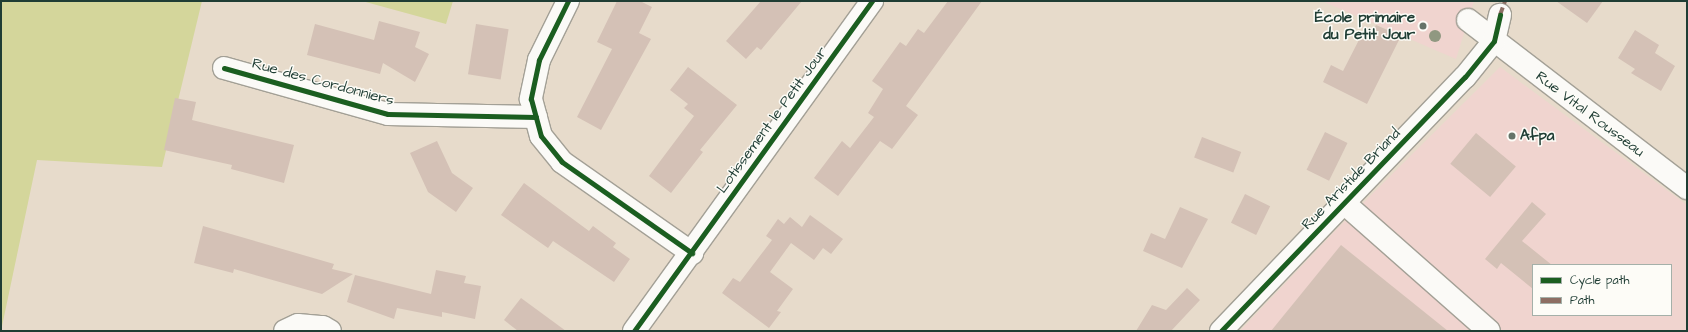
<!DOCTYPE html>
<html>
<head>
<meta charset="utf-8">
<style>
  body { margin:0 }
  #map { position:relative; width:1688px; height:332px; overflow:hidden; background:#e7dbcb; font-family:"Architects Daughter",sans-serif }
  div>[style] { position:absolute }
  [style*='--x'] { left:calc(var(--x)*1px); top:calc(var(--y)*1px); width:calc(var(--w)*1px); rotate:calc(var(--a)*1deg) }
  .built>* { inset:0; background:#f0d4cf }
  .green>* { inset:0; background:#d4d69b }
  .building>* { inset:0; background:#d4c1b6; transform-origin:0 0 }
  .roads { filter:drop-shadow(1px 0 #a3a096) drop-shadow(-1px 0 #a3a096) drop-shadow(0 1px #a3a096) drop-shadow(0 -1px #a3a096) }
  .minor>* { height:22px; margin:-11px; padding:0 11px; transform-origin:11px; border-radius:11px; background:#fbfaf7 }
  .quiet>* { height:4px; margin-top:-2px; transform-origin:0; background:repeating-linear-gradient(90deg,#8d6e63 0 8px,transparent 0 12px) }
  .cycleway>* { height:5px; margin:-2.5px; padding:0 2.5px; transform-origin:2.5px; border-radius:2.5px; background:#1b5e20 }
  .trees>* { width:12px; height:12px; margin:-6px; border-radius:50%; background:#909881 }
  .dots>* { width:11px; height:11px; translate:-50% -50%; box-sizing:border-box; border:2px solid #fdfcf7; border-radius:50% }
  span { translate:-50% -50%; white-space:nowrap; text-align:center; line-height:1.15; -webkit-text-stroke:3px #fdfcf7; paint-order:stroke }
  .poi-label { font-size:15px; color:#1f3d34; font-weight:700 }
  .right { translate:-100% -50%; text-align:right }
  .left { translate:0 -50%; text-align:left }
  .street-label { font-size:15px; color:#1f3d34 }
  .frame { position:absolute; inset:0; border:2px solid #1f3d34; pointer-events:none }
  .legend { position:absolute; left:1532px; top:264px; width:140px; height:52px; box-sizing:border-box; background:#fdfcf7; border:1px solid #a4b0a9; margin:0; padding:5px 7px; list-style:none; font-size:12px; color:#1f3d34 }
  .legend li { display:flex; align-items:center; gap:8px; height:20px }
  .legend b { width:20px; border:1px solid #a4b0a9 }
</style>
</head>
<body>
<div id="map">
  <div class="built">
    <i style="clip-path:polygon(1322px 1px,1474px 1px,1456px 59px)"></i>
    <i style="clip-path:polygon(evenodd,1500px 67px,1687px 205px,1687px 331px,1240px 331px,1336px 230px,1500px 67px,1533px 265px,1671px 265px,1671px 315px,1533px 315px,1533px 265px)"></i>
  </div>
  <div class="green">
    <i style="clip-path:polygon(1px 1px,202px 1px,162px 167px,37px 160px,1px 331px)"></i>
    <i style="clip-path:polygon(362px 1px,453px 1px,446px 24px)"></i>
  </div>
  <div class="building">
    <i style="clip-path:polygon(617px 1px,640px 1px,652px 7px,639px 33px,651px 39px,601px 130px,577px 117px,612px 49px,597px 42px)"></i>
    <i style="clip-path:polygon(761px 1px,802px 1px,761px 50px,757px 47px,746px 59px,726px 41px)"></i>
    <i style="clip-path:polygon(948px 1px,982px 1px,906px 106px,918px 115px,908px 128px,892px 149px,880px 141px,838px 196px,814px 178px,842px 141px,850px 148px,874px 117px,868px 113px,883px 89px,872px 81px,900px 42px,906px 46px,918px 29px,924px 33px)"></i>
    <i style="clip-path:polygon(1556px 1px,1603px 1px,1587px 23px)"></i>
    <i style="clip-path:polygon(379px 21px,420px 32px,415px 47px,429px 54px,415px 82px,383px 63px,380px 74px,307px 55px,315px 24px,374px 40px)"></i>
    <i style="left:476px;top:24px;width:33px;height:51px;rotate:9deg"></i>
    <i style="clip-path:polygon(1376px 25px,1401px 36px,1367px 104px,1323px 82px,1331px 65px,1343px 71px,1362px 34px,1369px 38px)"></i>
    <i style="clip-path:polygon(1635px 30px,1659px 45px,1655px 53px,1675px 66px,1661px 91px,1631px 73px,1635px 69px,1618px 58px)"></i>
    <i style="clip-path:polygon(688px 67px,737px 105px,700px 150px,703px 152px,671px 193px,649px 176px,694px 116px,684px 108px,688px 104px,670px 90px)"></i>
    <i style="clip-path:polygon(175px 98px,196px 102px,192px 120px,294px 145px,284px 183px,231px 169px,232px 165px,164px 150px)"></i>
    <i style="left:1325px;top:132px;width:25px;height:42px;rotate:26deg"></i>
    <i style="left:1476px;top:133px;width:52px;height:40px;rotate:40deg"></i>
    <i style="left:1202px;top:137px;width:42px;height:22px;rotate:21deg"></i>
    <i style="clip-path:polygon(437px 141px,452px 173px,473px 188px,456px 212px,428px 192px,410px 153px)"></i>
    <i style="clip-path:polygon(524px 183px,589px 231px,593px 226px,616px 243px,613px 247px,630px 259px,614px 282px,553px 241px,548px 248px,501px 215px)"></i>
    <i style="left:1245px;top:194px;width:28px;height:32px;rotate:26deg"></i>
    <i style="clip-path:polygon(1532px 202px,1546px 214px,1522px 241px,1552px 265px,1533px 265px,1533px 289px,1501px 263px,1497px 269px,1485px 259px)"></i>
    <i style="clip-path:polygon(1180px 207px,1208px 219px,1182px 268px,1143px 251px,1151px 233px,1165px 239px)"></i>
    <i style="clip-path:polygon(810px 215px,843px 239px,831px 254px,823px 248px,814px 260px,791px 243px,770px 272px,793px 289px,777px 311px,781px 312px,769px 328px,722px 293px,733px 278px,740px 282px,772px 240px,766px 236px,778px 219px,784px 224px,790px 217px,802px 227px)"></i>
    <i style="clip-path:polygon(203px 226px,334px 264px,332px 269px,353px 274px,322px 294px,234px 269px,233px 273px,194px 263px)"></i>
    <i style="clip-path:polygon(1341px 245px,1448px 331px,1271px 331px)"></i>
    <i style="clip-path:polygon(436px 270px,466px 276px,464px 283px,481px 286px,475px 319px,442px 312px,442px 317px,397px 308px,394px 319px,347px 302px,355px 275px,431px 294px)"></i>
    <i style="clip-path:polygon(1187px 288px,1200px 300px,1171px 331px,1136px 331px,1152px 305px,1166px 310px)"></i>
    <i style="clip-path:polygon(521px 298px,566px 331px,518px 331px,504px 320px)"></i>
  </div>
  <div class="roads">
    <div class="minor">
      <i style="--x:568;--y:1;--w:66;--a:116.2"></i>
      <i style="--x:539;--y:60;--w:40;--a:102"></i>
      <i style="--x:531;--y:99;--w:38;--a:75"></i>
      <i style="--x:541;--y:136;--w:33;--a:51"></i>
      <i style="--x:562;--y:162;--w:159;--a:35"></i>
      <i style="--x:1468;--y:20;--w:276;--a:37.5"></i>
      <i style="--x:224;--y:68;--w:170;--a:15.7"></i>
      <i style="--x:388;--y:114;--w:148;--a:1.2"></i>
      <i style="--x:1344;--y:203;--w:193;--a:41.4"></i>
      <i style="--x:285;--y:331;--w:14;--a:-25"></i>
      <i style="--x:298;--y:325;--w:25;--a:5"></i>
      <i style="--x:323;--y:327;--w:8;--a:30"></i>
      <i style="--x:634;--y:331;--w:407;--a:-54.2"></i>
      <i style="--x:1221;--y:331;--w:352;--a:-46.2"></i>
      <i style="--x:1465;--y:77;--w:46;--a:-51.1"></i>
      <i style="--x:1494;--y:41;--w:27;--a:-77"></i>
    </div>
  </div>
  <div class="quiet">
    <i style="--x:1500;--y:15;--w:15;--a:-70"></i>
  </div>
  <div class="cycleway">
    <i style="--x:568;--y:1;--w:66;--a:116.2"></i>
    <i style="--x:539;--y:60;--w:40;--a:102"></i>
    <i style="--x:531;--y:99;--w:38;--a:75"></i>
    <i style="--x:541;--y:136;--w:33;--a:51"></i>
    <i style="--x:562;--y:162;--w:159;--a:35"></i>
    <i style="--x:224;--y:68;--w:170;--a:15.7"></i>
    <i style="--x:388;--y:114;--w:148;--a:1.2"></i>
    <i style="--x:634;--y:331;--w:407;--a:-54.2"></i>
    <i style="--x:1221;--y:331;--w:352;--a:-46.2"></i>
    <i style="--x:1465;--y:77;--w:46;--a:-51.1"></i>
    <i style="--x:1494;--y:41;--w:27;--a:-77"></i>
  </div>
  <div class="trees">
    <i style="left:1435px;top:36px"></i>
  </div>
  <div class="dots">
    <i style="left:1423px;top:26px;background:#657469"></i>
    <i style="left:1512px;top:136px;background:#657469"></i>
  </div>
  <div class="poi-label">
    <span class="right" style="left:1415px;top:26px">École primaire<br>du Petit Jour</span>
    <span class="left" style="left:1520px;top:136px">Afpa</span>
  </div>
  <div class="street-label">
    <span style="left:323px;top:82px;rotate:15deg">Rue des Cordonniers</span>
    <span style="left:1590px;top:114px;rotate:37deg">Rue Vital Rousseau</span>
    <span style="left:772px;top:120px;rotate:-54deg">Lotissement le Petit Jour</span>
    <span style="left:1351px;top:179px;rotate:-46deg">Rue Aristide Briand</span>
  </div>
  <div class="frame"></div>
  <ul class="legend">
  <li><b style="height:5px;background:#1b5e20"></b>Cycle path</li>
  <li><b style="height:5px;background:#8d6e63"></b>Path</li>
  </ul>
</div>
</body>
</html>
